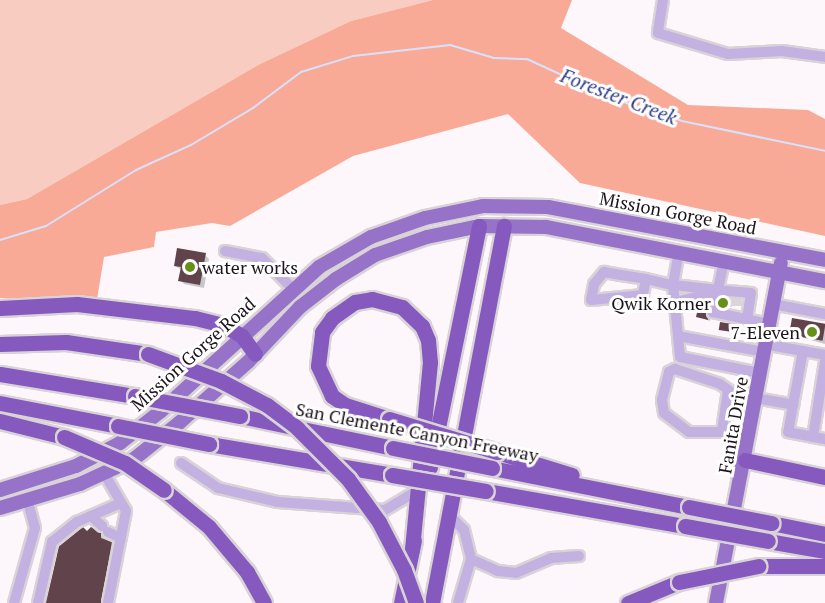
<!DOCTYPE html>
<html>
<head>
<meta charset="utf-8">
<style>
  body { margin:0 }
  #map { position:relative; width:825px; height:603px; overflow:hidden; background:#fdf7fb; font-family:"PT Serif",serif }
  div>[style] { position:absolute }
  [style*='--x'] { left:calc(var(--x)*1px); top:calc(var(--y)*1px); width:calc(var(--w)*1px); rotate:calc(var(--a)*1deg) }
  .green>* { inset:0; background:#f8ccc1 }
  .forest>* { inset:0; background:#f8aa97 }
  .shadow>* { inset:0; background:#0003 }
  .stream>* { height:2px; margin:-1px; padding:0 1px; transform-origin:1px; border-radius:1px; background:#d8e1fc }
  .building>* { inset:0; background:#61444b; transform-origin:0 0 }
  .minor-tunnel>* { height:10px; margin-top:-5px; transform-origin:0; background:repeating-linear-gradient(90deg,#dbd5d9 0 10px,transparent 0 15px) }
  .roads { filter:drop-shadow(2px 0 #d9d3d7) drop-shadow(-2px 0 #d9d3d7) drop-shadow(0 2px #d9d3d7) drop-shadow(0 -2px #d9d3d7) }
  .minor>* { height:10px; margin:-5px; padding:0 5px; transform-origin:5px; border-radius:5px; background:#c3b1e1 }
  .major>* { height:14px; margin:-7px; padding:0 7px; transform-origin:7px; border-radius:7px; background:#9672c9 }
  .highway>* { height:15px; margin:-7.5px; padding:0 7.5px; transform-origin:7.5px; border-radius:7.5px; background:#8659bf }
  .bridges { filter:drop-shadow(2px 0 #d9d3d7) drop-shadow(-2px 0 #d9d3d7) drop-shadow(0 2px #d9d3d7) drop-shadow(0 -2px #d9d3d7) }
  .highway-bridge>* { height:15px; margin:-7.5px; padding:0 7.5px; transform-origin:7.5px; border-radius:7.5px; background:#8659bf }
  .dots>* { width:16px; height:16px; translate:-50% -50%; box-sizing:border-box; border:3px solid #fff; border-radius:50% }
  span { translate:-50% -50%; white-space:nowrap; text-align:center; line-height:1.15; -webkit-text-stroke:6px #fff; paint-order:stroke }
  .street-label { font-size:18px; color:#1d131b }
  .poi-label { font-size:18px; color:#1d131b }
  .left { translate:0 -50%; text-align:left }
  .right { translate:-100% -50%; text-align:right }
  .water-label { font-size:20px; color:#33428d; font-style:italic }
</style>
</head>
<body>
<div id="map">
  <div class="green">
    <i style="clip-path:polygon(0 0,433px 0,351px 21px,260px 64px,27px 199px,0 205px)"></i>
  </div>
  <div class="forest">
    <i style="clip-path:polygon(433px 0,572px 0,561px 28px,688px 105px,808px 110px,825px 119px,825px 236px,580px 183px,508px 114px,353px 156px,230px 226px,212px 223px,156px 232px,154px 247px,104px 257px,97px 299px,0 298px,0 205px,27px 199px,260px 64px,351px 21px)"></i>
  </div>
  <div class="shadow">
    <i style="clip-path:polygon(205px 255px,209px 259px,204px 288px,184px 284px,180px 280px,182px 270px,175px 266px)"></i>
    <i style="clip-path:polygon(706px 306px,709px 308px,710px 321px,698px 316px)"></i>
    <i style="clip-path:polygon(825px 326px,825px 344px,790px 334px)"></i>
    <i style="clip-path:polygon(739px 327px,740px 334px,721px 329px)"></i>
    <i style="clip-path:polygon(87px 533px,100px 534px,117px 549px,108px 603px,45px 603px,60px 547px)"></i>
  </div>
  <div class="stream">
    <i style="--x:0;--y:240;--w:48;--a:-16.9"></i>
    <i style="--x:46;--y:226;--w:106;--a:-31.9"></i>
    <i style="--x:136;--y:170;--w:60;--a:-24.4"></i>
    <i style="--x:191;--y:145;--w:72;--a:-30.8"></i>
    <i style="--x:253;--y:108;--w:60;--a:-36.9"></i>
    <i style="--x:301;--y:72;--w:54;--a:-17.1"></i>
    <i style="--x:353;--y:56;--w:98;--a:-6.5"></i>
    <i style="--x:450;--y:45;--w:46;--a:16.5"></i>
    <i style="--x:494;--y:58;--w:33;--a:2"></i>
    <i style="--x:527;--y:59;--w:96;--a:24.7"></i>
    <i style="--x:614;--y:99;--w:71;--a:17.9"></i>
    <i style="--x:682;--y:121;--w:146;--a:11.8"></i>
  </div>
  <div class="building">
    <i style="clip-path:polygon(177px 248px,206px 253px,200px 285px,178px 281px,181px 267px,174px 266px)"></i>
    <i style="clip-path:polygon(699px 304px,707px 304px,708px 320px,696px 317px)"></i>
    <i style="left:792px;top:318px;width:34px;height:17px;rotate:10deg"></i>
    <i style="left:720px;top:322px;width:19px;height:8px;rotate:9deg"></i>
    <i style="clip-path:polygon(83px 527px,87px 531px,91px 527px,101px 533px,101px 538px,112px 542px,101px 603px,46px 603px,59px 546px)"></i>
  </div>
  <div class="minor-tunnel">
    <i style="--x:737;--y:297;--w:9;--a:90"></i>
    <i style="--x:727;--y:307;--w:9;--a:-90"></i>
  </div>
  <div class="roads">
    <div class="minor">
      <i style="--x:663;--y:0;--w:33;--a:99"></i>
      <i style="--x:658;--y:33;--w:73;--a:16.7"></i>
      <i style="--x:728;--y:54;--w:54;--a:-3.2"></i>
      <i style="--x:782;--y:51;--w:43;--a:7.9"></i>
      <i style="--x:225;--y:251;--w:38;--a:11"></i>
      <i style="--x:262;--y:258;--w:44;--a:45"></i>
      <i style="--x:724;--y:261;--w:30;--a:102"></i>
      <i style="--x:718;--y:290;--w:45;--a:-173.7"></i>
      <i style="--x:673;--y:285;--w:72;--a:84.4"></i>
      <i style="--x:680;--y:357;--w:82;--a:11.3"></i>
      <i style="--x:646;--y:279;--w:16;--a:101"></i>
      <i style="--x:643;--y:295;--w:52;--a:174.5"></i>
      <i style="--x:591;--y:300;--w:16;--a:-79"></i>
      <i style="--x:594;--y:284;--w:16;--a:-50"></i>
      <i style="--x:604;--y:272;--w:17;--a:10"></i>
      <i style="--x:621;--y:275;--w:25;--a:9"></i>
      <i style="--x:646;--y:279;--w:28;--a:13"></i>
      <i style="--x:673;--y:285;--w:34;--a:-80"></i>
      <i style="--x:675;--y:302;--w:28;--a:-13"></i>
      <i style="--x:702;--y:296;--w:14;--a:8"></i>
      <i style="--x:773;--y:304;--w:53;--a:10.9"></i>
      <i style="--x:747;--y:319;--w:26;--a:-81"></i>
      <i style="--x:751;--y:293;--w:33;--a:-175"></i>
      <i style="--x:718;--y:290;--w:23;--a:103"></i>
      <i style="--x:713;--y:312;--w:57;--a:12.1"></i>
      <i style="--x:678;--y:336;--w:87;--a:10.5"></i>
      <i style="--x:803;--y:351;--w:22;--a:10"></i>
      <i style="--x:755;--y:398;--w:39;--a:10"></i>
      <i style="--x:793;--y:405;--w:55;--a:-79.5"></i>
      <i style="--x:803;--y:351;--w:39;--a:-170"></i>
      <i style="--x:793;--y:405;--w:27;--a:100"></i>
      <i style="--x:788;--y:432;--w:38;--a:11"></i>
      <i style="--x:722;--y:431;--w:41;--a:-81.7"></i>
      <i style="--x:749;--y:432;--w:60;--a:180"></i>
      <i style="--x:689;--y:432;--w:31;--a:-143"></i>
      <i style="--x:664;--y:413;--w:13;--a:-99"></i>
      <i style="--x:662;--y:400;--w:29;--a:-76"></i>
      <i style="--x:669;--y:372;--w:7;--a:-27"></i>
      <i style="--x:675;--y:369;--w:47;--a:18.4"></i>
      <i style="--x:720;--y:384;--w:21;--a:35"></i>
      <i style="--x:737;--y:396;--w:19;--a:18"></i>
      <i style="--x:813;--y:437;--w:77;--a:-81"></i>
      <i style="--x:181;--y:463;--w:45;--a:34"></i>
      <i style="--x:218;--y:488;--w:62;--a:13.1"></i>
      <i style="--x:278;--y:502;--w:107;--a:4.3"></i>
      <i style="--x:385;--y:510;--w:39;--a:-31"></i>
      <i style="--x:104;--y:473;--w:44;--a:59.9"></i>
      <i style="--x:126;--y:511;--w:94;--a:101.1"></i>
      <i style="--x:449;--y:515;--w:21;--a:45"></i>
      <i style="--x:464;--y:530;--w:30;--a:76"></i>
      <i style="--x:471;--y:559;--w:46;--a:106.5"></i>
      <i style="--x:91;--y:516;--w:15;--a:42"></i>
      <i style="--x:108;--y:532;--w:14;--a:25"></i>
      <i style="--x:471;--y:559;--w:30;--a:24"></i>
      <i style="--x:498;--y:571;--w:18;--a:6"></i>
      <i style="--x:516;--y:573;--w:38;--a:-23"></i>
      <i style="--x:551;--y:558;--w:28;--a:-4"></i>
      <i style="--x:14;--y:603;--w:78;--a:-74.4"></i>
      <i style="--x:35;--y:528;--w:27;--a:-105"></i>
      <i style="--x:38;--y:603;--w:63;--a:-77.1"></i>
      <i style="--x:52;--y:542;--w:32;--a:-39"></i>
      <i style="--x:77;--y:522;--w:48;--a:-23.4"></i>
    </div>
    <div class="major">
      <i style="--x:0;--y:490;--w:80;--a:-17.5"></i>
      <i style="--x:76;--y:466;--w:50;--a:-27.6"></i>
      <i style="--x:120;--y:443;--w:52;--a:-38"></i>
      <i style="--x:161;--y:411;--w:214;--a:-42.3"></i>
      <i style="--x:319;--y:267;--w:60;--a:-30"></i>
      <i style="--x:371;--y:237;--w:57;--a:-19.4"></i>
      <i style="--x:425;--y:218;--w:59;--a:-11.7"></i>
      <i style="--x:483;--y:206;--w:65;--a:0.9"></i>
      <i style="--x:548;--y:207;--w:282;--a:10.8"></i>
      <i style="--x:0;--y:508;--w:84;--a:-16.7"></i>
      <i style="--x:80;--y:484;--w:60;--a:-24.8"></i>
      <i style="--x:134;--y:459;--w:58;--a:-38.7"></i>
      <i style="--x:179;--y:423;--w:92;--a:-41.5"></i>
      <i style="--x:248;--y:362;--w:76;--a:-46.6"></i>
      <i style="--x:300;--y:307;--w:46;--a:-37.9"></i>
      <i style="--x:336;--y:279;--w:46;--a:-31.6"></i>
      <i style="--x:375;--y:255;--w:55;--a:-19.1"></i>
      <i style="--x:427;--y:237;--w:53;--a:-11.9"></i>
      <i style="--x:479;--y:226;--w:67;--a:0.9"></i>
      <i style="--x:546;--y:227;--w:284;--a:11"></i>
      <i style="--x:716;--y:603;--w:346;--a:-79.2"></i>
    </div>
    <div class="highway">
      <i style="--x:0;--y:308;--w:77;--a:-3"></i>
      <i style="--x:77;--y:304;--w:119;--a:6.8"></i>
      <i style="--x:195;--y:318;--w:29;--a:14"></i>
      <i style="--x:223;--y:325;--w:22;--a:30"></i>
      <i style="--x:242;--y:336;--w:22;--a:54"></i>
      <i style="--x:0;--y:344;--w:66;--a:-1.7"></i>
      <i style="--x:66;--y:342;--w:83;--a:8.3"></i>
      <i style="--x:0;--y:374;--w:137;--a:9.3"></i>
      <i style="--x:0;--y:403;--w:120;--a:11"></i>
      <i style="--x:240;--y:416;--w:156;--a:11.8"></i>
      <i style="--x:389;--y:419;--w:46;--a:-162.3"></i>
      <i style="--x:345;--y:405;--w:16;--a:-145"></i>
      <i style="--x:332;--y:396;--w:33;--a:-115"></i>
      <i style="--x:318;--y:366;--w:34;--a:-83"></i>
      <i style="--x:322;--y:332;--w:17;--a:-54"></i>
      <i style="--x:332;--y:318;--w:28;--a:-35"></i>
      <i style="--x:355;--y:302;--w:17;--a:-10"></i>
      <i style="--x:372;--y:299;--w:31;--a:15"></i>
      <i style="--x:402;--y:307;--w:28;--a:44"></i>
      <i style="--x:422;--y:326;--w:15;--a:67"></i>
      <i style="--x:428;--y:340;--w:22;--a:85"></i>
      <i style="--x:430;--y:362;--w:189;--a:95.5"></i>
      <i style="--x:0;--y:421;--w:66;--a:14"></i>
      <i style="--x:209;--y:444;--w:186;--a:9.6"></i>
      <i style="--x:497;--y:452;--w:78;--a:17"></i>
      <i style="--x:745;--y:460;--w:82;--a:12"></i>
      <i style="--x:430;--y:467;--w:246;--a:-78.5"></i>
      <i style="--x:492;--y:468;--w:201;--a:11.2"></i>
      <i style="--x:164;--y:490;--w:58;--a:39.4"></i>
      <i style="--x:209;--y:527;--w:59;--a:49.8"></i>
      <i style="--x:247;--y:572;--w:35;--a:61"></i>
      <i style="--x:486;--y:491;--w:202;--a:10"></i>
      <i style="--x:771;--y:523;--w:55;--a:11.5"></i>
      <i style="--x:768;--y:541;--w:58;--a:10"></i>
      <i style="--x:758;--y:566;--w:67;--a:0"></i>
      <i style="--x:401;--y:603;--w:64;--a:-78.3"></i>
      <i style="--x:432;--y:603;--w:384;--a:-79.2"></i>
      <i style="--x:628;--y:603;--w:55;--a:-22.4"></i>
    </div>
  </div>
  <div class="bridges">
    <div class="highway-bridge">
      <i style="--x:148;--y:354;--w:78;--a:20.3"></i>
      <i style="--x:221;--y:381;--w:52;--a:27.6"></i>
      <i style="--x:267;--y:405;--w:38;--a:37"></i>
      <i style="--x:297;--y:428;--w:72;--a:45"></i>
      <i style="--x:348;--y:479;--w:53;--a:54.2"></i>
      <i style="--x:379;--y:522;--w:54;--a:62.5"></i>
      <i style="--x:404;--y:570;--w:35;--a:70"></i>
      <i style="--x:135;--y:396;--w:107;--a:10.8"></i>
      <i style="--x:389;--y:419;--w:113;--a:17"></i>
      <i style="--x:118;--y:426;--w:93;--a:11.2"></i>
      <i style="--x:64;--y:437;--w:66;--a:23.1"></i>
      <i style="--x:125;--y:463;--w:47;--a:34.7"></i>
      <i style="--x:393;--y:448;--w:101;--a:11.4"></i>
      <i style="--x:392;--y:475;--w:95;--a:9.7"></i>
      <i style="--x:689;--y:507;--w:84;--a:11"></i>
      <i style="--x:685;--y:526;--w:84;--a:10.2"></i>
      <i style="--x:679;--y:582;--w:81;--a:-11.4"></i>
    </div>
  </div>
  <div class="dots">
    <i style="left:190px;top:267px;background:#698f1b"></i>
    <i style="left:723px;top:303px;background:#698f1b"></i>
    <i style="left:812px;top:332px;background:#698f1b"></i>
  </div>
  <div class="street-label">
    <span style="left:678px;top:213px;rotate:11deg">Mission Gorge Road</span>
    <span style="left:193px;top:354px;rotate:-42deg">Mission Gorge Road</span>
    <span style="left:733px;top:425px;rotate:-80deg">Fanita Drive</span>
    <span style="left:417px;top:432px;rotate:11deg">San Clemente Canyon Freeway</span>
  </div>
  <div class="poi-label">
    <span class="left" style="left:202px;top:267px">water works</span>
    <span class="right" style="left:711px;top:303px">Qwik Korner</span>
    <span class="right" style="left:800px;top:332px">7-Eleven</span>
  </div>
  <div class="water-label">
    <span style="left:619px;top:96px;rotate:21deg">Forester Creek</span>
  </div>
</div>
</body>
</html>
